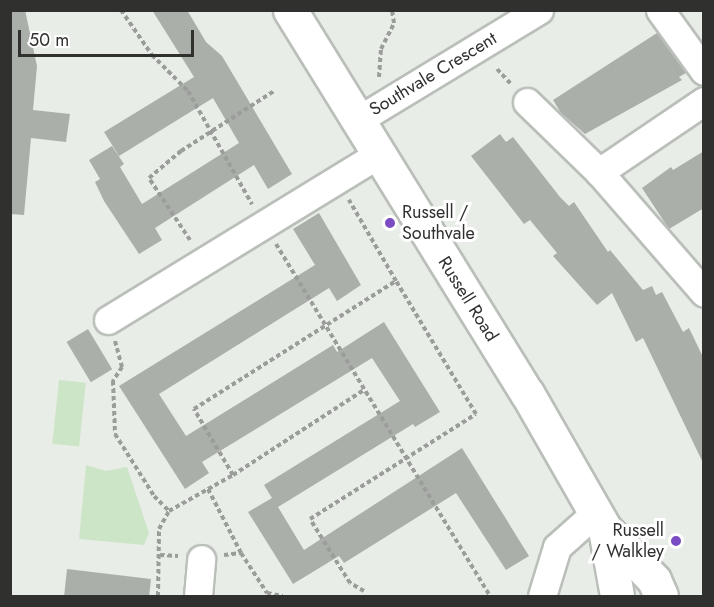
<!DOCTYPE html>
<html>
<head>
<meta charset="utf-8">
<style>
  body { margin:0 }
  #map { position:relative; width:714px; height:607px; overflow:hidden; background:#e8ede7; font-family:Jost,sans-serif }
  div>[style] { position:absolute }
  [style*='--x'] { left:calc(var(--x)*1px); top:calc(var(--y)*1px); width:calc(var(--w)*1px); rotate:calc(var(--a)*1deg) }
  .green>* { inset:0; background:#cde5c7; transform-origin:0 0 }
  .building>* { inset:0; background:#abafaa; transform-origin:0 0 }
  .path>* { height:4px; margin-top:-2px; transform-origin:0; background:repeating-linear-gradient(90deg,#9a9d99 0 4.5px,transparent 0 7.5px) }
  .roads { filter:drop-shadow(2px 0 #babfb9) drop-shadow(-2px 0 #babfb9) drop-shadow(0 2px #babfb9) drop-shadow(0 -2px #babfb9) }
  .minor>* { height:27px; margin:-13.5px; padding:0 13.5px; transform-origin:13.5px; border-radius:13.5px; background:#fff }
  .major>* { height:33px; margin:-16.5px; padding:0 16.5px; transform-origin:16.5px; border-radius:16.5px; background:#fff }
  .dots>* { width:16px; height:16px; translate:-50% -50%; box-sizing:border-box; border:3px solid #fff; border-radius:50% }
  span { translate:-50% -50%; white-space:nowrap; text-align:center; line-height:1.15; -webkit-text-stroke:6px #fff; paint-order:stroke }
  .street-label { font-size:18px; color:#30312f }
  .poi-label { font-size:18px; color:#30312f }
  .left { translate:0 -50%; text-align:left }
  .right { translate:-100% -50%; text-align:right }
  .frame { position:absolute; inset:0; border:12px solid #30312f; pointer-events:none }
  .scale { position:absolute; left:18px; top:30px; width:176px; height:27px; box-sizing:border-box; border:3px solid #30312f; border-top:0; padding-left:8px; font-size:18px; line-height:21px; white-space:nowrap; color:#30312f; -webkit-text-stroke:4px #fff; paint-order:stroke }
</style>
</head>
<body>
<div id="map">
  <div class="green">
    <i style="left:59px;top:380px;width:27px;height:64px;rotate:6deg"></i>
    <i style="clip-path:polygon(86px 465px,106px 471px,127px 467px,149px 533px,144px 545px,79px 539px)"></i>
  </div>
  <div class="building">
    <i style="clip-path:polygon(10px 10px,25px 10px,37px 66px,33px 110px,70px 114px,66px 142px,31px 138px,24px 215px,10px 214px)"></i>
    <i style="clip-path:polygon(152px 10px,187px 10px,206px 42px,222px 56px,292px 174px,268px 189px,254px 165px,155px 228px,162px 240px,139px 254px,104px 201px,95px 182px,100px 179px,89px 160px,112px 146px,124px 164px,120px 167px,142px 204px,239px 143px,213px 98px,119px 156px,104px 132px,194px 77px)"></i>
    <i style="clip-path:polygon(657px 33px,686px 73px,679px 77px,682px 80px,585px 134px,561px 113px,553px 100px)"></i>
    <i style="clip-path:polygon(500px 134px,506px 142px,513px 137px,560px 197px,569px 206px,574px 202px,608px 252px,610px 250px,643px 290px,652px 286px,656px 295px,662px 292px,683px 332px,689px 328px,704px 359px,704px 465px,643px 338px,636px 342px,612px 293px,597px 305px,553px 256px,557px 253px,530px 220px,524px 224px,471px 156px)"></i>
    <i style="clip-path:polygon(704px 151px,704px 208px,669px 229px,642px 188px,671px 167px,673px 170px)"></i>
    <i style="clip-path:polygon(319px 213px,361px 285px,337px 301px,329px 288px,159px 394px,186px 436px,333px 345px,337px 352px,384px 322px,440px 412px,415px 427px,413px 424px,278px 507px,304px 550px,462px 448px,529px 556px,506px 570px,456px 493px,344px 563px,339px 556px,293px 584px,248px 512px,272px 498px,264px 485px,400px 401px,372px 358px,202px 462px,209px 473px,185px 489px,119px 386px,315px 265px,293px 229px)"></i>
    <i style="left:88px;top:329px;width:47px;height:25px;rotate:59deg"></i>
    <i style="clip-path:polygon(67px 569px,151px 579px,149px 597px,64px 597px)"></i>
  </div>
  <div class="path">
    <i style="--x:121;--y:10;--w:55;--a:55.4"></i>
    <i style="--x:152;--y:55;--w:51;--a:45"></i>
    <i style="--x:188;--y:91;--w:130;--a:60.5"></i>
    <i style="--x:497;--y:69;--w:21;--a:47"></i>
    <i style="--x:379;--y:77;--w:28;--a:-86"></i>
    <i style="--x:381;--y:49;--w:29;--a:-63"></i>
    <i style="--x:394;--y:23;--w:13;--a:-99"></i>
    <i style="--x:190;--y:240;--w:74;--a:-123.5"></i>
    <i style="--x:149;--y:178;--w:42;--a:-40.2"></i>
    <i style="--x:181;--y:151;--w:111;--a:-32.8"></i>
    <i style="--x:276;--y:244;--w:412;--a:58.7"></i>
    <i style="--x:115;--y:341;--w:27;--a:75"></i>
    <i style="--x:122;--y:367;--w:17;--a:123"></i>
    <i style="--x:113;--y:381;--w:53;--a:87.8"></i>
    <i style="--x:115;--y:434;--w:73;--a:57.8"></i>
    <i style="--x:154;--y:496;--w:21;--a:45"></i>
    <i style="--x:233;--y:475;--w:77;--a:-120.6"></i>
    <i style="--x:194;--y:409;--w:239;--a:-32.4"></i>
    <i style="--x:396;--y:281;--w:94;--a:-120.1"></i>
    <i style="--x:208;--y:489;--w:72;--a:62.7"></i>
    <i style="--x:241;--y:553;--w:48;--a:57"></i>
    <i style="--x:267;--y:593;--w:16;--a:11"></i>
    <i style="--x:160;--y:555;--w:18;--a:3"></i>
    <i style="--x:224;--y:555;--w:17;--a:-7"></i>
    <i style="--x:364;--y:591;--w:16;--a:-150"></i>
    <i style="--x:350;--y:583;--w:75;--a:-122"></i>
    <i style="--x:310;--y:519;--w:196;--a:-32.3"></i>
    <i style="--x:476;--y:414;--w:155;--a:-121"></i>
    <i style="--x:158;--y:596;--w:67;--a:-89.1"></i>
    <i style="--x:159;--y:529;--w:21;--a:-61"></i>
    <i style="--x:169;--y:511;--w:73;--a:-29.4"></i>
    <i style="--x:233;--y:475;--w:156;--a:-33"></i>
  </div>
  <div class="roads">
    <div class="minor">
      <i style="--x:660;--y:10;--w:75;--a:54.2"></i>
      <i style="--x:704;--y:101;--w:127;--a:145.9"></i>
      <i style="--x:599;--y:172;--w:160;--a:49"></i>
      <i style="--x:527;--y:102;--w:100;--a:44.2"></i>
      <i style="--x:358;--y:120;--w:212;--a:-31.3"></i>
      <i style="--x:108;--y:320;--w:318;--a:-31.5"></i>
      <i style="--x:198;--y:596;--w:37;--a:-85"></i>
      <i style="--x:542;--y:596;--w:51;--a:-73"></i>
      <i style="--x:557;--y:547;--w:51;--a:-41.8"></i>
    </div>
    <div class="major">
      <i style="--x:290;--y:10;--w:450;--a:58.3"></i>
      <i style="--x:527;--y:393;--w:157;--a:60.2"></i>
      <i style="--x:605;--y:529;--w:71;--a:46.1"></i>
      <i style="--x:654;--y:580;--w:17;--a:66"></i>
      <i style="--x:605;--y:529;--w:68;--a:79.8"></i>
    </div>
  </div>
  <div class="dots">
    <i style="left:390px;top:223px;background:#7a4bc3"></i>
    <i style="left:676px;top:541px;background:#7a4bc3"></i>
  </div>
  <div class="street-label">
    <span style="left:433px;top:74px;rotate:-31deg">Southvale Crescent</span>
    <span style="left:468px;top:299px;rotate:58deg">Russell Road</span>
  </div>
  <div class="poi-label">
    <span class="left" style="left:402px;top:223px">Russell /<br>Southvale</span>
    <span class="right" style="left:664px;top:541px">Russell<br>/ Walkley</span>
  </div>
  <div class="frame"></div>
  <div class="scale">50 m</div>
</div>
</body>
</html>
